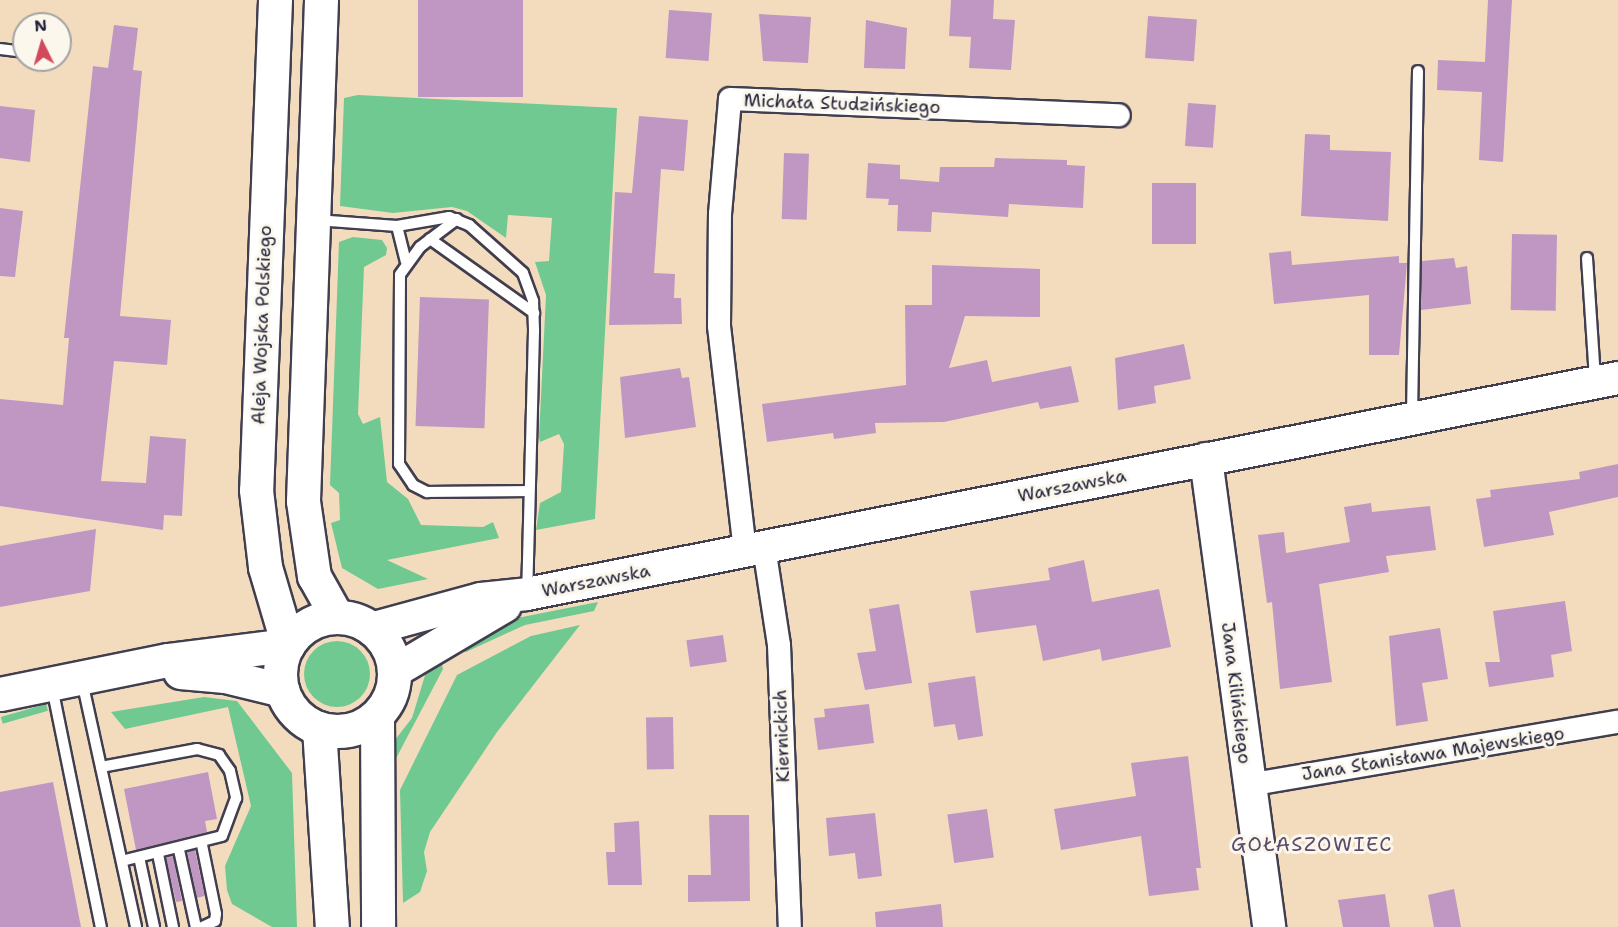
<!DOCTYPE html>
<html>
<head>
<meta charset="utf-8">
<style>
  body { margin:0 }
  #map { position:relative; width:1618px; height:927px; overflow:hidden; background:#f3dcbe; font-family:"Shantell Sans",sans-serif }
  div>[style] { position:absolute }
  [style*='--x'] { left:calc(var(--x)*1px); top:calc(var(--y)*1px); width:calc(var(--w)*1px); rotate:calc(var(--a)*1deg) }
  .green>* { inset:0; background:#70c990; transform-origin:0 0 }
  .round { border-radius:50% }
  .building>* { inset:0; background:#c096c3; transform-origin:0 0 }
  .roads { filter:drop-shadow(2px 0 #413e4f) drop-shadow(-2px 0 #413e4f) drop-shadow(0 2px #413e4f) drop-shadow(0 -2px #413e4f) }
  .lane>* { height:10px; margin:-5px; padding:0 5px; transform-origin:5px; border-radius:5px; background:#fff }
  .street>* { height:22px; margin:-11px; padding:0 11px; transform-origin:11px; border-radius:11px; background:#fff }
  .secondary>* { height:32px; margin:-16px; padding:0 16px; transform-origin:16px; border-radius:16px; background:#fff }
  .primary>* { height:33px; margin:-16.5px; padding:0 16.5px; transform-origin:16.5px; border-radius:16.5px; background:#fff }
  .primary>.ring { margin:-16.5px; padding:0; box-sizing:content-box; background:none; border:33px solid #fff; border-radius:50% }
  span { translate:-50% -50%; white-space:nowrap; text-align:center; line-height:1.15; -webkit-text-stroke:6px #fbf7ec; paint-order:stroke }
  .street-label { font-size:18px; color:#22223b }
  .neighbourhood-label { font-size:20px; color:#594b6b; letter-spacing:1.5px }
  .north { position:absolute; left:12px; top:12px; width:60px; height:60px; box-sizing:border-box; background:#fbf7ec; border:2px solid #a4a2a5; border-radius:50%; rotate:355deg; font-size:16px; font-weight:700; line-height:24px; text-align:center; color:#22223b }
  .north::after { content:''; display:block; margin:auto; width:21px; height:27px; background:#d1495b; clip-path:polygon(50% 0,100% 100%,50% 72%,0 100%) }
</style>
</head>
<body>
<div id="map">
  <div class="green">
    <i style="clip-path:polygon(358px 95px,617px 108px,595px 519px,536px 530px,540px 503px,561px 492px,564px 444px,559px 434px,540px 442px,539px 437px,546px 295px,535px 262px,549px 261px,552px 218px,508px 215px,506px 238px,467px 211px,452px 207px,393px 213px,340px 206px,344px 98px)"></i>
    <i style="clip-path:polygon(353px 237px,382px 240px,387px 248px,386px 255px,364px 267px,358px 414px,363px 424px,380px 417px,387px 482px,408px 499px,421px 525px,483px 527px,493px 522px,499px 538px,387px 560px,428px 579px,378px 589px,342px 568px,331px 523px,340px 520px,339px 493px,330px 485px,339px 242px)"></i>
    <i style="clip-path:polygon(598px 602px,594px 611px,525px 625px,466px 652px,460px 649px,517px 618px)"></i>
    <i style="clip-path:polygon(580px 625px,497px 732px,430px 832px,424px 852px,427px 871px,420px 892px,403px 903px,400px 790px,457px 675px,531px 636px)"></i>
    <i class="round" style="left:304px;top:641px;width:66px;height:66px"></i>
    <i style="clip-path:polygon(441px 660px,443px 669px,391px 768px,391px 745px,412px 718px,426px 672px)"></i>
    <i style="clip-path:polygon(204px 697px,237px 701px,292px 773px,297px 927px,272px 927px,232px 904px,227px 890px,225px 866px,251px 806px,228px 707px,125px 729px,111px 712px)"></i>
    <i style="left:46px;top:704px;width:7px;height:47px;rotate:74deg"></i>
  </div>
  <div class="building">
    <i style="left:418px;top:0;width:105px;height:97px"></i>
    <i style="clip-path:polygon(951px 0,994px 0,993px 19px,1015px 20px,1011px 70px,969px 68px,971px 37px,949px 36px)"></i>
    <i style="clip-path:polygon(1488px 0,1512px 0,1503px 162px,1479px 160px,1482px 92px,1437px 90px,1438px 60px,1485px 62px)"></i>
    <i style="left:669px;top:10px;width:43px;height:48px;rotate:4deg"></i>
    <i style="clip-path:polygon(759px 14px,811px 17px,808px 63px,763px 61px)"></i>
    <i style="left:1148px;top:16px;width:49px;height:42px;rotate:4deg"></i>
    <i style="clip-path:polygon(866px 20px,907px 28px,905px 69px,864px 68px)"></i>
    <i style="clip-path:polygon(114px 25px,138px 28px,133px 70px,142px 71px,120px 316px,171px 320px,167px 365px,114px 361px,101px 481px,146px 483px,150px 436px,186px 439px,182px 516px,164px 515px,163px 530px,0 506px,0 399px,63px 405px,69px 338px,64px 338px,93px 66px,108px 68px)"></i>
    <i style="left:1188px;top:103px;width:28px;height:43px;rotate:4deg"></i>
    <i style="clip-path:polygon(0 106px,35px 110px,30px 162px,0 158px)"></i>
    <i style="clip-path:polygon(639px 116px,688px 120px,684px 171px,661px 169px,654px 273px,675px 274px,674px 298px,681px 298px,682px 324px,609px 325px,615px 192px,632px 193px)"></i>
    <i style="clip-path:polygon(1305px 134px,1330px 135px,1330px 150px,1391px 152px,1388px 221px,1301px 216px)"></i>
    <i style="left:784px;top:153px;width:25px;height:66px;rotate:2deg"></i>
    <i style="clip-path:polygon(995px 158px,1067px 160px,1067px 165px,1085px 166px,1083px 208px,1009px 204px,1008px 217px,932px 212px,931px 232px,897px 231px,898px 205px,888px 205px,889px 199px,866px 198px,868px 163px,900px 165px,900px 179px,939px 182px,940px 167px,994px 167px)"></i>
    <i style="left:1152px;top:183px;width:44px;height:61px"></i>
    <i style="clip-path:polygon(0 208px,23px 211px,15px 277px,0 276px)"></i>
    <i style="left:1512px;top:234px;width:45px;height:76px;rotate:1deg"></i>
    <i style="clip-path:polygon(1291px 251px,1292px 265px,1399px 256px,1399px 263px,1407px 263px,1399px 355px,1369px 355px,1369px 295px,1274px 304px,1269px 253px)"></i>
    <i style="clip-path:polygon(1454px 258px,1456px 268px,1467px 266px,1471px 304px,1421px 310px,1422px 261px)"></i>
    <i style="clip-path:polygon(932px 265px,1040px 269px,1040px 317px,965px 316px,949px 368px,987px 360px,992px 382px,1071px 366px,1079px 402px,1040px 409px,1038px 402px,944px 422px,875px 423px,876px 433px,834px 439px,833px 433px,767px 442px,762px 404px,906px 385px,905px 305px,932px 305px)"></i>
    <i style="left:420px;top:297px;width:69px;height:129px;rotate:2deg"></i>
    <i style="clip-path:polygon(1184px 344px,1191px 379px,1154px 386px,1156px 403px,1118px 410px,1115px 358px)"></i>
    <i style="clip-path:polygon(680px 368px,682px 378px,689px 377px,696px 427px,625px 438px,620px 377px)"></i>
    <i style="clip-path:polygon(1618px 464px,1618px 497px,1549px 512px,1554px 535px,1484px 547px,1476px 499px,1491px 497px,1490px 490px,1580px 479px,1579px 472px)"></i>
    <i style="clip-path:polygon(1371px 503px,1372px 512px,1430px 506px,1436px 550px,1386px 556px,1389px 572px,1319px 584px,1332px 682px,1280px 689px,1272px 602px,1267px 603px,1258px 535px,1284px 532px,1286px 553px,1350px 542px,1344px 507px)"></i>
    <i style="clip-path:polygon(96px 529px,90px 591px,0 607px,0 546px)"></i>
    <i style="clip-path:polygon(1084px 560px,1092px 602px,1159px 589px,1171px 647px,1102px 661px,1100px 649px,1043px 661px,1036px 625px,976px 633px,970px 591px,1050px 580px,1048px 568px)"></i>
    <i style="clip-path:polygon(1565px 601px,1572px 651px,1551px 655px,1554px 677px,1489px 687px,1485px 662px,1500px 662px,1493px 611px)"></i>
    <i style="clip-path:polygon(899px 604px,912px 683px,865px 690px,857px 653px,876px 651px,869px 609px)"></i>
    <i style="clip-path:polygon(1440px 628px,1448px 679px,1422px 683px,1428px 721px,1396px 726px,1389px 636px)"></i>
    <i style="left:723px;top:635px;width:27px;height:37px;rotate:82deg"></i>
    <i style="clip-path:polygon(975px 676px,983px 736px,958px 740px,955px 724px,934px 727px,928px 683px)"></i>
    <i style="clip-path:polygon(869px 704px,874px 743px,818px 750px,814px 718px,825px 717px,824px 709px)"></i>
    <i style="left:673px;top:717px;width:52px;height:27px;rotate:89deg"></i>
    <i style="clip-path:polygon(1188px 756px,1201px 868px,1196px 868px,1199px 890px,1149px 896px,1141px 836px,1061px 850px,1054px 809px,1136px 796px,1131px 763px)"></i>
    <i style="clip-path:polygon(208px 772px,217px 819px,205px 821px,207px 832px,136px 850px,124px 789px)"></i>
    <i style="clip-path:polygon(53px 782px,81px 927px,0 927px,0 792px)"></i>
    <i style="left:987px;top:809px;width:49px;height:40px;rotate:82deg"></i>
    <i style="clip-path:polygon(875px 813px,882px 876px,858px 879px,855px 853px,829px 856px,826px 818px)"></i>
    <i style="clip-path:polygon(709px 815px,749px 815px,750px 901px,688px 902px,688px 875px,711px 875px)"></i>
    <i style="clip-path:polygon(639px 821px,642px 885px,608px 885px,606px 852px,615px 852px,614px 823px)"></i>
    <i style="left:195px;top:850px;width:47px;height:8px;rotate:78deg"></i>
    <i style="clip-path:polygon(173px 856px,182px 901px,176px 902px,166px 858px)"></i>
    <i style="clip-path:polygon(1454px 889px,1461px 927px,1434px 927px,1428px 895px)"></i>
    <i style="clip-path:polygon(1385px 894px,1390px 927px,1343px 927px,1338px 900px)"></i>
    <i style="clip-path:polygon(941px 904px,943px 927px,876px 927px,875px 912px)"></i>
  </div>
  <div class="roads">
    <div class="lane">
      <i style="--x:0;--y:49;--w:24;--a:7"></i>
      <i style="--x:457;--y:219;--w:46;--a:142.9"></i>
      <i style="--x:420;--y:247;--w:34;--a:126"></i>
      <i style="--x:400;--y:275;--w:189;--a:90.3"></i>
      <i style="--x:399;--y:464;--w:25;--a:56"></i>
      <i style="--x:413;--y:485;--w:16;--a:27"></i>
      <i style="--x:427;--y:492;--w:102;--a:-0.6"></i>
      <i style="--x:316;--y:220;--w:81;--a:4.2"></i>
      <i style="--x:397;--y:226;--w:53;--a:-9.8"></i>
      <i style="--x:449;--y:217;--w:22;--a:22"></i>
      <i style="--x:469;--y:225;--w:72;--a:41.6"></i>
      <i style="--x:523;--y:273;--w:30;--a:70"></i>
      <i style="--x:533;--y:301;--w:30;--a:88"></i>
      <i style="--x:534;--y:331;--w:259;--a:91.5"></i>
      <i style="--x:397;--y:226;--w:36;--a:76"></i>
      <i style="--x:430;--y:239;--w:128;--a:35.4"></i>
      <i style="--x:1587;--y:258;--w:121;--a:86.2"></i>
      <i style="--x:1412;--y:415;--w:344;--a:-89"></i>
      <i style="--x:82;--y:681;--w:252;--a:77.6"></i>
      <i style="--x:52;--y:687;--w:245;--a:78.5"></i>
      <i style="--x:101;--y:767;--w:98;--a:-10.6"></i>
      <i style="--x:197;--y:749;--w:23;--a:15"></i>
      <i style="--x:219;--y:755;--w:19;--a:55"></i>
      <i style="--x:230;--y:771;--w:28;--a:77"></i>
      <i style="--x:236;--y:798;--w:40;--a:110.2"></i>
      <i style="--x:222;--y:836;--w:103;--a:166"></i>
      <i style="--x:202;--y:845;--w:70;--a:78.5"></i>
      <i style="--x:216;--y:914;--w:7;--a:98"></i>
      <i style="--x:215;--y:921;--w:14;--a:155"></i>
      <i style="--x:179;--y:850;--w:79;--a:77.6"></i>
      <i style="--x:158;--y:854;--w:75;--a:78.4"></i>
      <i style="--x:139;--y:857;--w:72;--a:77.9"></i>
    </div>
    <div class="street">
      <i style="--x:764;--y:547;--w:99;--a:81.3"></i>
      <i style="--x:779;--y:645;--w:282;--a:87.8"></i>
      <i style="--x:745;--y:551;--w:226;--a:-96.6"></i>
      <i style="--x:719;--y:326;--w:112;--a:-89.5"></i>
      <i style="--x:720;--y:214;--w:115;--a:-85"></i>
      <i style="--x:730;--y:99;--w:389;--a:2.4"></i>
      <i style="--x:1248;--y:785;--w:375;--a:-9.7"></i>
    </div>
    <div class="secondary">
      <i style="--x:1206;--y:459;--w:472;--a:82.3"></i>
      <i style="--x:371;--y:629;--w:114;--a:-15.3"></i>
      <i style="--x:481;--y:599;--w:46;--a:-6.2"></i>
      <i style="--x:527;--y:594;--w:1112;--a:-11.2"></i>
      <i style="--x:395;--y:671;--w:128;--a:-30.6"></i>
    </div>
    <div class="primary">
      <i style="--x:275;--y:0;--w:490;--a:92.2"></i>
      <i style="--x:256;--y:490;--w:78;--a:83.3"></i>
      <i style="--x:265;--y:567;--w:81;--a:73.6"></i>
      <i style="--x:321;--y:0;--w:501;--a:92.06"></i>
      <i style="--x:303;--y:501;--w:76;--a:81.7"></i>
      <i style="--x:314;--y:576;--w:47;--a:60.7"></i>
      <i class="ring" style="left:280px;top:617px;width:81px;height:81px"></i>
      <i style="--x:180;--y:672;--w:45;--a:5.1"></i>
      <i style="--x:225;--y:676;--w:59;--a:13.8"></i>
      <i style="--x:0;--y:694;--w:170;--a:-11.5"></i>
      <i style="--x:167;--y:660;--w:122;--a:-7.1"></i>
      <i style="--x:377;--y:716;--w:211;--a:89.7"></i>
      <i style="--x:319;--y:728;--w:199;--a:86.3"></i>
    </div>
  </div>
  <div class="street-label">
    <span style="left:842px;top:104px;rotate:2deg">Michała Studzińskiego</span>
    <span style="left:262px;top:325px;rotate:-88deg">Aleja Wojska Polskiego</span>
    <span style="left:1072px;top:486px;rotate:-11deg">Warszawska</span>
    <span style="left:596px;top:581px;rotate:-11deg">Warszawska</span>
    <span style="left:1236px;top:693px;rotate:83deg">Jana Kilińskiego</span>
    <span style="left:782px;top:736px;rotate:-92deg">Kiernickich</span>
    <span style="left:1433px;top:754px;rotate:-9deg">Jana Stanisława Majewskiego</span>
  </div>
  <div class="neighbourhood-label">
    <span style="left:1312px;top:844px">GOŁASZOWIEC</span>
  </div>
  <div class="north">N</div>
</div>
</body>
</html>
